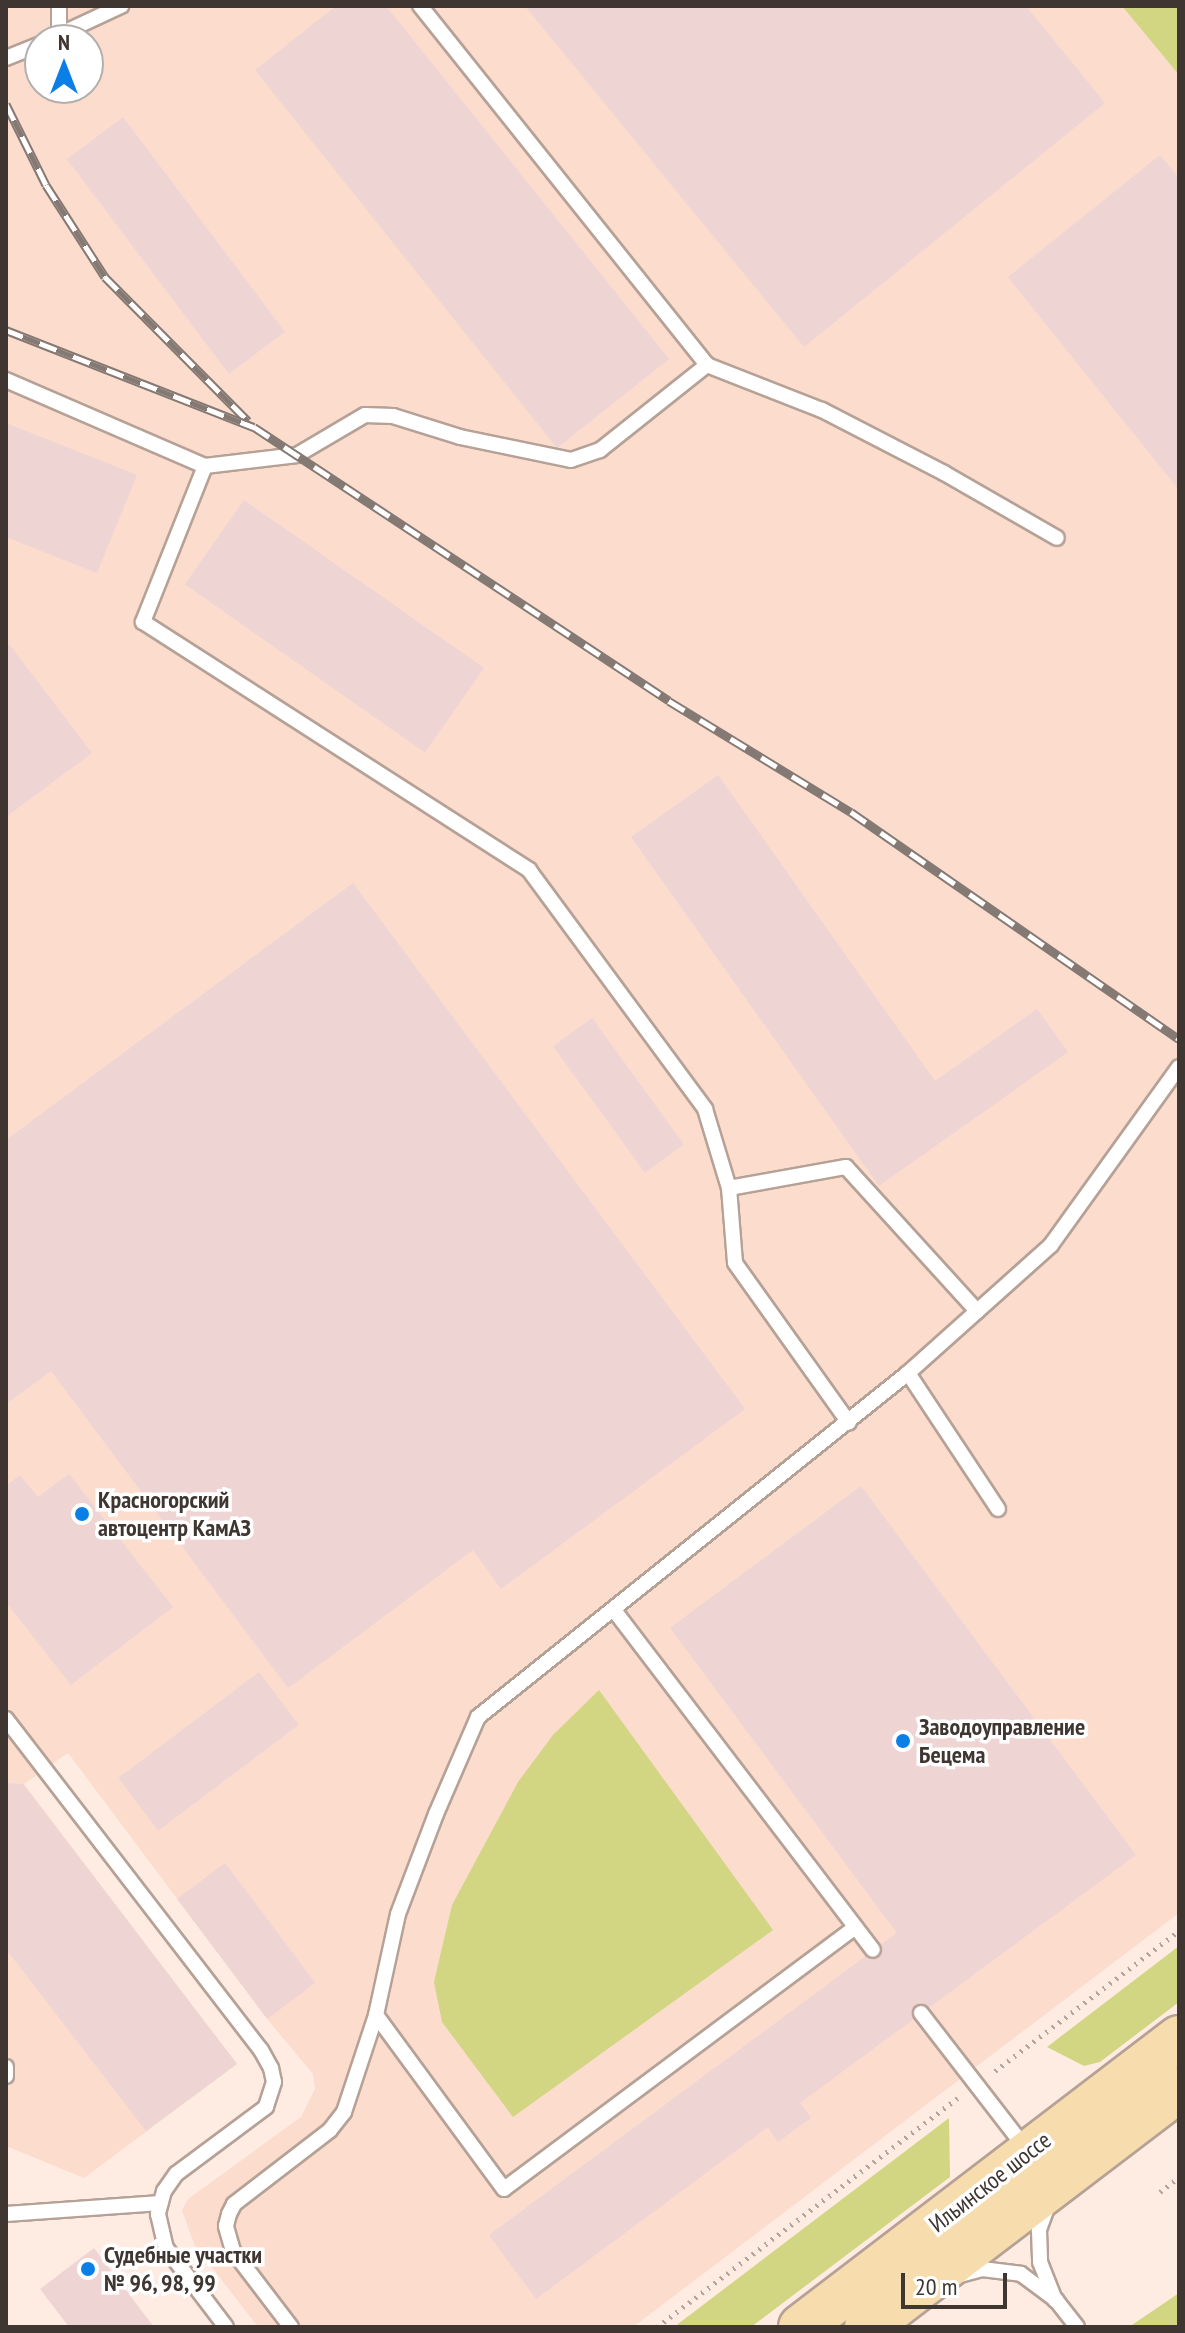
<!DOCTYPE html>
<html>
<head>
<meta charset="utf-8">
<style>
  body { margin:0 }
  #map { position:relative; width:1185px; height:2333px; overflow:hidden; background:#feece2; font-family:"PT Sans Narrow",sans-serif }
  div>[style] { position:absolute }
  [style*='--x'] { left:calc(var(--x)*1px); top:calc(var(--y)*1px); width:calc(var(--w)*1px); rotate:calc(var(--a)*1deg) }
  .built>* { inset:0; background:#fbdccd }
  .green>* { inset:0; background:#d2d683 }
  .building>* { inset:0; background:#efd4d4; transform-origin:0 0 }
  .path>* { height:5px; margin-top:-2.5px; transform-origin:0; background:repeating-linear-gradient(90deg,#b3a49d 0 2px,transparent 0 8px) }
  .roads { filter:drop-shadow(2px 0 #b6a196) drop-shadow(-2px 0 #b6a196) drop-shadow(0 2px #b6a196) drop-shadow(0 -2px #b6a196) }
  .service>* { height:14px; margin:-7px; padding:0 7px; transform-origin:7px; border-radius:7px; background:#fff }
  .primary>* { height:44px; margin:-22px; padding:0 22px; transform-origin:22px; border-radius:22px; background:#f7dcad }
  .rail>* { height:9px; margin-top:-4.5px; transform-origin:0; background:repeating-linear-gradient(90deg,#fff 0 18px,#857973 0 36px); box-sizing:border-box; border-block:2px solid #857973 }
  .dots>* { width:22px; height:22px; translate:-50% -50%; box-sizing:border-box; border:4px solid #fff; border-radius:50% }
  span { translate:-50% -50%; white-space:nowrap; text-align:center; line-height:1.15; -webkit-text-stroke:7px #fff; paint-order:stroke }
  .poi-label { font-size:24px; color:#3f3632; font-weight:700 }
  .left { translate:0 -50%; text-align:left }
  .street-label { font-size:24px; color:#3f3632 }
  .frame { position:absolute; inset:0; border:8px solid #3f3632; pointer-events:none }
  .north { position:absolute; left:24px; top:24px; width:80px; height:80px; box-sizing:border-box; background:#fff; border:2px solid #b2afad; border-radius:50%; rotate:0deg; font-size:22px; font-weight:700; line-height:32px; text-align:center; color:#3f3632 }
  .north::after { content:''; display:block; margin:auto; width:28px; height:36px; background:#0a7fe5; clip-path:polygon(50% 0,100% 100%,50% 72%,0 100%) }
  .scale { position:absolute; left:901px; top:2273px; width:106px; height:36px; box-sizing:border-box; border:4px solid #3f3632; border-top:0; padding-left:10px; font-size:24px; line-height:28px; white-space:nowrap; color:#3f3632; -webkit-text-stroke:6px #fff; paint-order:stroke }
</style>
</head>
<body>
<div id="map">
  <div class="built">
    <i style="clip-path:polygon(evenodd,6px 6px,1122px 6px,1179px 75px,1179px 1913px,633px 2327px,258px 2327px,194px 2244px,182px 2210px,188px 2199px,301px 2117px,315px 2089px,313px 2074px,267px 2019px,68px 1753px,24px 1784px,237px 2064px,84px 2178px,6px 2146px,6px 6px,40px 40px,88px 40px,88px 88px,40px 88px,40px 40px)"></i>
  </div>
  <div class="green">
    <i style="clip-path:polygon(1122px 6px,1179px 6px,1179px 75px)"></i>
    <i style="clip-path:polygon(599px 1690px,773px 1930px,513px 2117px,442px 2022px,434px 1982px,452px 1905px,518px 1782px,553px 1735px)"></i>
    <i style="clip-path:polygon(1179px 1946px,1179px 2002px,1100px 2062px,1084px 2066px,1047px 2047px)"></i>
    <i style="clip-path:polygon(949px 2118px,950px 2177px,751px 2327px,674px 2327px)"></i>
    <i style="clip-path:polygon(1179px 2293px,1179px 2327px,1129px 2327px)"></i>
  </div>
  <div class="building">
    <i style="clip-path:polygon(336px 6px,386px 6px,669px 359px,557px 448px,255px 70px)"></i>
    <i style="clip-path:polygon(525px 6px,1026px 6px,1105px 103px,804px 347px)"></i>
    <i style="left:123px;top:117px;width:269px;height:70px;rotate:53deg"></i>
    <i style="clip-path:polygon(1160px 155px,1179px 178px,1179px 490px,1008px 277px)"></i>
    <i style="clip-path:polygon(6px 423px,137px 475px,97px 573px,6px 537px)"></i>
    <i style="left:244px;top:500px;width:293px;height:103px;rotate:35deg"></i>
    <i style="clip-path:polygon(9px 644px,92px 753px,6px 817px,6px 646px)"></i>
    <i style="clip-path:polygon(718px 775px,935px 1081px,1037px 1009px,1068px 1052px,879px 1186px,631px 837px)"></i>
    <i style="clip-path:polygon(353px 883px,745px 1409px,501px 1589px,473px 1550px,288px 1688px,51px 1371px,6px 1404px,6px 1140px)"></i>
    <i style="left:592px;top:1018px;width:156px;height:48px;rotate:54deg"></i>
    <i style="clip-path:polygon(69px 1474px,173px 1607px,71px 1685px,6px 1602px,6px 1486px,20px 1475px,38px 1497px)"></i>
    <i style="clip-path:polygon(861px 1486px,1136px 1855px,800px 2103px,811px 2118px,778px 2142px,768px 2127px,536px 2299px,489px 2235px,897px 1933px,670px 1628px)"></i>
    <i style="left:259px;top:1672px;width:66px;height:176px;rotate:53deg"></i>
    <i style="clip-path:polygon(6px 1783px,23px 1784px,237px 2064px,146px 2131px,6px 1949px)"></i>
    <i style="left:225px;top:1863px;width:150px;height:60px;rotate:53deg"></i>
    <i style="clip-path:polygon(94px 2248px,154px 2327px,69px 2327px,40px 2289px)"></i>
  </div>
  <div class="path">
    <i style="--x:995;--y:2071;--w:231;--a:-37.3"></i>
    <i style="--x:1160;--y:2192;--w:24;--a:-38"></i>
    <i style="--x:657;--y:2327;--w:378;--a:-37.3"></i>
  </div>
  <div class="roads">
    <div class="service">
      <i style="--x:59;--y:6;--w:29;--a:90"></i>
      <i style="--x:48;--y:40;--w:81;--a:-25"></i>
      <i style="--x:6;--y:58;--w:37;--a:-22"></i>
      <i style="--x:707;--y:365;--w:123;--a:21.4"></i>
      <i style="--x:822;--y:410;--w:137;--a:27.3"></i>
      <i style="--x:944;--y:473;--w:130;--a:29.9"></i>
      <i style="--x:6;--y:380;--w:217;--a:23.4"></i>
      <i style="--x:205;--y:466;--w:168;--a:111.7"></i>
      <i style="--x:143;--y:622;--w:459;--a:32.7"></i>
      <i style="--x:529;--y:870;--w:297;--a:53.6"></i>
      <i style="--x:705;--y:1109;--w:83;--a:73.1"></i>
      <i style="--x:729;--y:1188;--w:75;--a:85.4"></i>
      <i style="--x:735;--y:1263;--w:196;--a:54.5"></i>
      <i style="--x:205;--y:466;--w:93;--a:-6.8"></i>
      <i style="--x:297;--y:455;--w:79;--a:-30.5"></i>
      <i style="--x:365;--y:415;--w:28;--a:2"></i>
      <i style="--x:393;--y:416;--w:70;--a:17.4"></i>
      <i style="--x:460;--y:437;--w:113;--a:11.7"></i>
      <i style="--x:571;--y:460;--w:31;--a:-19"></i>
      <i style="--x:600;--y:450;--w:137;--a:-38.5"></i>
      <i style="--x:707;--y:365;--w:460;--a:-128.6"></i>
      <i style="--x:729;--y:1188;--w:119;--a:-10.2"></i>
      <i style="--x:846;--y:1167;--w:195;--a:47.7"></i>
      <i style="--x:908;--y:1373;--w:192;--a:-41.8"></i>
      <i style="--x:1051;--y:1245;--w:219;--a:-54.3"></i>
      <i style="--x:614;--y:1610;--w:427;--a:52.7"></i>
      <i style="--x:6;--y:1719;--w:418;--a:52.4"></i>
      <i style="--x:261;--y:2050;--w:21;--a:61"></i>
      <i style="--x:271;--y:2068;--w:14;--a:78"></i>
      <i style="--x:274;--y:2082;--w:26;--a:108"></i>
      <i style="--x:266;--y:2107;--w:112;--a:143.3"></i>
      <i style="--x:176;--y:2174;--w:21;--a:125"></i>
      <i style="--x:164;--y:2191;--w:24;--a:105"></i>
      <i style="--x:158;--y:2214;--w:35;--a:77"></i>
      <i style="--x:166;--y:2248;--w:99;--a:52.8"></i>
      <i style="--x:921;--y:2013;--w:172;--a:52.3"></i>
      <i style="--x:376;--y:2015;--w:216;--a:53.7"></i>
      <i style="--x:504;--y:2189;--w:438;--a:-36.7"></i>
      <i style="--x:6;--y:2067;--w:9;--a:90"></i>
      <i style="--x:1048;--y:2205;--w:27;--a:110"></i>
      <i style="--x:1039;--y:2230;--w:32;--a:88"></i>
      <i style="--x:1040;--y:2262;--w:41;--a:68.5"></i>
      <i style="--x:6;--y:2214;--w:155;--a:-4.1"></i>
      <i style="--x:960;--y:2275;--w:23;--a:-15"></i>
      <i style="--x:982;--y:2269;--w:39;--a:7"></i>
      <i style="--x:1021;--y:2274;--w:44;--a:36.6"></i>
      <i style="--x:1056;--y:2300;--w:34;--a:52"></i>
      <i style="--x:291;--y:2327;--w:96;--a:-127.3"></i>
      <i style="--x:233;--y:2251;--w:26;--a:-106"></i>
      <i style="--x:226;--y:2226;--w:12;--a:-76"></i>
      <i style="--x:229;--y:2214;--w:11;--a:-63"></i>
      <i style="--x:234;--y:2204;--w:121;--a:-37.6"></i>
      <i style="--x:330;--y:2130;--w:23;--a:-52"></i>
      <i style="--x:344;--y:2112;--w:102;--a:-71.7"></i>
      <i style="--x:376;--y:2015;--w:103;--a:-77.7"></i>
      <i style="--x:398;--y:1914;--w:107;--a:-69.2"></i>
      <i style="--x:436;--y:1814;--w:106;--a:-66.6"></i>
      <i style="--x:478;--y:1717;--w:551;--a:-38.66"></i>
      <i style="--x:908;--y:1373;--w:163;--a:56.5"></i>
    </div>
    <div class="primary">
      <i style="--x:801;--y:2327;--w:476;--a:-37.4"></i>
      <i style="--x:867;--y:2327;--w:392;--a:-37.3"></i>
    </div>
  </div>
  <div class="rail">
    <i style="--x:6;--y:104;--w:90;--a:63.7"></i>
    <i style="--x:46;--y:185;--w:109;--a:57.3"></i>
    <i style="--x:105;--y:277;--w:203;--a:45.2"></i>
    <i style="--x:6;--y:330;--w:266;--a:21.4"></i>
    <i style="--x:254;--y:427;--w:497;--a:33.4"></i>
    <i style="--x:669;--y:701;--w:213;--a:31.4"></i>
    <i style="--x:851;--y:812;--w:399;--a:34.7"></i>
  </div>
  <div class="dots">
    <i style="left:82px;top:1514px;background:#0a7fe5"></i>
    <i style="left:903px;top:1741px;background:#0a7fe5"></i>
    <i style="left:88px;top:2269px;background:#0a7fe5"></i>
  </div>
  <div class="poi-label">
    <span class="left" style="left:98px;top:1514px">Красногорский<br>автоцентр КамАЗ</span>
    <span class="left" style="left:919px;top:1741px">Заводоуправление<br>Бецема</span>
    <span class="left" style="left:104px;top:2269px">Судебные участки<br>№ 96, 98, 99</span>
  </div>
  <div class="street-label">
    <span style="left:990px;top:2182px;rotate:-38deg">Ильинское шоссе</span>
  </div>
  <div class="frame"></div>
  <div class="north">N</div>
  <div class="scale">20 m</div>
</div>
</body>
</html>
